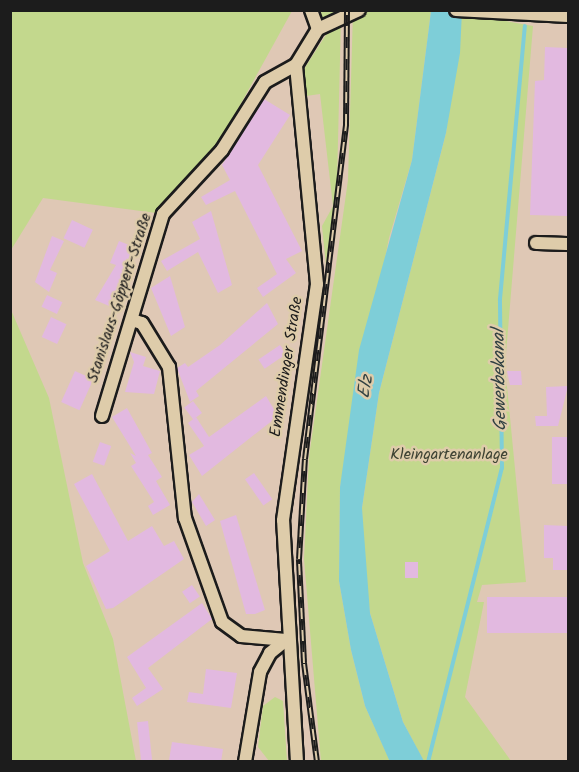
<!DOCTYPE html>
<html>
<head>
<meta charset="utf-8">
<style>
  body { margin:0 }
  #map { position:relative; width:579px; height:772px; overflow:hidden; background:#dfc8b5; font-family:Kalam,sans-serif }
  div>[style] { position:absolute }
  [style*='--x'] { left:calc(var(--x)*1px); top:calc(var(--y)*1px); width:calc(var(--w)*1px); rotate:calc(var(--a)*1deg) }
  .green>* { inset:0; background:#c3d88d }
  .water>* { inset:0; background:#7eced8 }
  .stream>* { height:4px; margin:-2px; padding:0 2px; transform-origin:2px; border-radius:2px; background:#7eced8 }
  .building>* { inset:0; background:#e2b9e0; transform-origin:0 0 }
  .roads { filter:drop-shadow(2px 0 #1c1c1c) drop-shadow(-2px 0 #1c1c1c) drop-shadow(0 2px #1c1c1c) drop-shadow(0 -2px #1c1c1c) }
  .street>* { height:12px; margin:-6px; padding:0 6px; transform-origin:6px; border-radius:6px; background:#deccaa }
  .rail>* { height:6px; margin-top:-3px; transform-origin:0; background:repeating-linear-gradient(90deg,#deccaa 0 11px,#1c1c1c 0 22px); box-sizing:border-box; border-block:2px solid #1c1c1c }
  span { translate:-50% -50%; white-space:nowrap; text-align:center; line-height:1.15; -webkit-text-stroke:5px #deccaa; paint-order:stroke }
  .street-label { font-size:16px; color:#1c1c1c }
  .park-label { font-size:16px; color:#3d4233 }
  .water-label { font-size:18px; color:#304042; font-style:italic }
  .frame { position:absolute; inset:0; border:12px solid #1c1c1c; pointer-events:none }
</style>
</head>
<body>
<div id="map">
  <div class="green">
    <i style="clip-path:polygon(11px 11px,292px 11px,213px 154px,156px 213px,43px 198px,11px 250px)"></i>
    <i style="clip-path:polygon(317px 11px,340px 11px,341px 18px,337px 182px,326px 266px,322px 226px,333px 206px,320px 94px,306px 96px,304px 69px,329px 30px)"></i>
    <i style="clip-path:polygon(431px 11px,412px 160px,389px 238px,340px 487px,339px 581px,351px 650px,365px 706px,390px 761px,321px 762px,304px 559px,309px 457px,348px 180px,353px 12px)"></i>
    <i style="clip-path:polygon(462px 11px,500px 12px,494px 19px,533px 26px,505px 366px,526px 582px,482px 585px,477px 602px,484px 602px,465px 697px,511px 761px,424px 762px,403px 722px,370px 613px,363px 556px,362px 508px,379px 393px,446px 133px)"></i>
    <i style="clip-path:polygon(11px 310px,49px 398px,83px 563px,113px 639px,136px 761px,11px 761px)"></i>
    <i style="clip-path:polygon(275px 697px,283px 701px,287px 761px,269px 761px,258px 747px,263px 706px)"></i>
  </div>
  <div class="water">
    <i style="clip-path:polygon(431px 11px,462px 11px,460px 53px,446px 133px,379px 393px,362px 508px,370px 613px,403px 722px,424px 761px,390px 762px,365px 706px,351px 650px,339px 581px,340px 487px,359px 350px,412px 160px)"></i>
  </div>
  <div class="stream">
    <i style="--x:428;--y:762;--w:303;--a:-75.9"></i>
    <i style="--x:502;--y:468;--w:169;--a:-90.7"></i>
    <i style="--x:500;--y:299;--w:274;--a:-84.8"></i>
  </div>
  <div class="building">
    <i style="clip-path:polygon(545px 47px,568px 48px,568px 216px,530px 215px,535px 81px,544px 80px)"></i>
    <i style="clip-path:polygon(264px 99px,290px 115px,258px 165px,302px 251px,286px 259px,296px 273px,263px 297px,257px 288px,277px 274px,235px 191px,206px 205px,201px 197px,230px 180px,222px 165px)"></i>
    <i style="clip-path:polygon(211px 211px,232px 285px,218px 293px,198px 252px,167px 271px,161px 261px,200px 239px,192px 222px)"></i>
    <i style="left:72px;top:220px;width:23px;height:20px;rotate:25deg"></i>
    <i style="clip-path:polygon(52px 236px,64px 241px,50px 270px,57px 273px,49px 292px,35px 282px)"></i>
    <i style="clip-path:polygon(119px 241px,134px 247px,114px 308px,95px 300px,116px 265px,110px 263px)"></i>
    <i style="clip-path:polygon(170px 276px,185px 327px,171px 336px,151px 288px)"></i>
    <i style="left:47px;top:295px;width:17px;height:13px;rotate:25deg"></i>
    <i style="clip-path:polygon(267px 303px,278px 324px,196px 391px,199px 396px,190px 402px,177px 368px,185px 363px,188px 367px,220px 345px)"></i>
    <i style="left:51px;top:317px;width:17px;height:22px;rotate:25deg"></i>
    <i style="left:280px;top:345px;width:11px;height:26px;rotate:56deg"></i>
    <i style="clip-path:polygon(130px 352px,146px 357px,143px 366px,160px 371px,154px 394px,125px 392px,134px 362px)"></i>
    <i style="left:75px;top:371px;width:20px;height:34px;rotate:24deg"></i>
    <i style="clip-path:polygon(507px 371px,521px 371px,522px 385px,510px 385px)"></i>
    <i style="clip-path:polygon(568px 386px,558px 426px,536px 426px,535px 416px,547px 416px,546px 387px)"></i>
    <i style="clip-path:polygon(266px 396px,278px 416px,202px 476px,189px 455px,204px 446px,188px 423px,196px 417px,209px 437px)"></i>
    <i style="left:193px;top:401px;width:15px;height:11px;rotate:53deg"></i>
    <i style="clip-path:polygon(127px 408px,152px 453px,148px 455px,162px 477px,156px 481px,170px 505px,153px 515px,148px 506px,154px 502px,131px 466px,136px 463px,130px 453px,136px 456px,112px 417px)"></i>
    <i style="left:568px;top:437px;width:47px;height:16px;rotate:90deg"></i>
    <i style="left:100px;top:442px;width:12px;height:21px;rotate:20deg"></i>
    <i style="left:254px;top:473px;width:32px;height:11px;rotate:55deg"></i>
    <i style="clip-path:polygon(92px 474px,128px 541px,152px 526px,164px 546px,174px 541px,184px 559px,113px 608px,106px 609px,86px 566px,110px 551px,74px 484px)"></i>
    <i style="clip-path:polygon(199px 494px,215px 520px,206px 526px,192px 502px)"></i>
    <i style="clip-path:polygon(236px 515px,265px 610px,255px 614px,246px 614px,220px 521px)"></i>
    <i style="clip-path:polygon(544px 525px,568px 526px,568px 570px,553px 570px,553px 558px,544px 558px)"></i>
    <i style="left:405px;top:562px;width:13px;height:16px"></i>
    <i style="left:192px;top:585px;width:14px;height:12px;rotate:56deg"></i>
    <i style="left:568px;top:597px;width:36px;height:81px;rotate:90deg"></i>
    <i style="clip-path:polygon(202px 603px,212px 619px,148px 668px,163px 689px,137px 706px,132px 698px,146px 688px,127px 657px)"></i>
    <i style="clip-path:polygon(206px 669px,237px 673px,231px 708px,187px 702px,189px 692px,203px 694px)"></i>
    <i style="left:148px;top:721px;width:41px;height:11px;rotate:84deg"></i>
    <i style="clip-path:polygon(172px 742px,223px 749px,221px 762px,169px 760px)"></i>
  </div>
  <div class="roads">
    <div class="street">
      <i style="--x:311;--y:10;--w:20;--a:70"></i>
      <i style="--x:456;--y:10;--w:112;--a:3.1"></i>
      <i style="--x:536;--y:243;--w:32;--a:2"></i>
      <i style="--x:132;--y:320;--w:10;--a:17"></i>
      <i style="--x:142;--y:323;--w:52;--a:58.5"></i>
      <i style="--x:169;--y:367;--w:152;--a:84"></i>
      <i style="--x:185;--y:518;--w:110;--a:70.4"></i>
      <i style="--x:222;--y:622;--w:24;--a:36"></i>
      <i style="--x:241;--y:636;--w:45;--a:5.1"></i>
      <i style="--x:102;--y:416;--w:211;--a:-73.2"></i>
      <i style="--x:163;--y:214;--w:87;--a:-47.3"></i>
      <i style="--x:222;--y:150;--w:80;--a:-57.7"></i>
      <i style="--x:265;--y:82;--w:35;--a:-29"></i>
      <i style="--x:245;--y:762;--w:91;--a:-80.5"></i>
      <i style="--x:260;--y:672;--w:21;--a:-62"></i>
      <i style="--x:270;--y:653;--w:21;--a:-39"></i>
      <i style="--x:297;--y:762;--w:242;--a:-93.3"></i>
      <i style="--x:283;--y:520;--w:238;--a:-81.8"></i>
      <i style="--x:317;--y:284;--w:220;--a:-95.5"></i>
      <i style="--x:296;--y:65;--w:42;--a:-58.6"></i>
      <i style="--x:318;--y:29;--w:45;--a:-24.9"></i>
    </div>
  </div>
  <div class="rail">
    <i style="--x:317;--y:762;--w:100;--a:-97.5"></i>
    <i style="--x:304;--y:663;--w:104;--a:-92.8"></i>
    <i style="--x:299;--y:559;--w:100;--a:-86.6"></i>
    <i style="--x:305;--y:459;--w:337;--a:-83"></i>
    <i style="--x:346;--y:125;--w:115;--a:-89.5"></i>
  </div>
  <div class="street-label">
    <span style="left:120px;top:298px;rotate:-72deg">Stanislaus-Göppert-Straße</span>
    <span style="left:287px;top:367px;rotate:-81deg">Emmendinger Straße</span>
  </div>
  <div class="park-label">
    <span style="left:449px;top:455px">Kleingartenanlage</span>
  </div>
  <div class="water-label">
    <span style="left:501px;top:380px;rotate:-91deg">Gewerbekanal</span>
    <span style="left:367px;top:387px;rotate:-80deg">Elz</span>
  </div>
  <div class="frame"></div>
</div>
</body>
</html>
